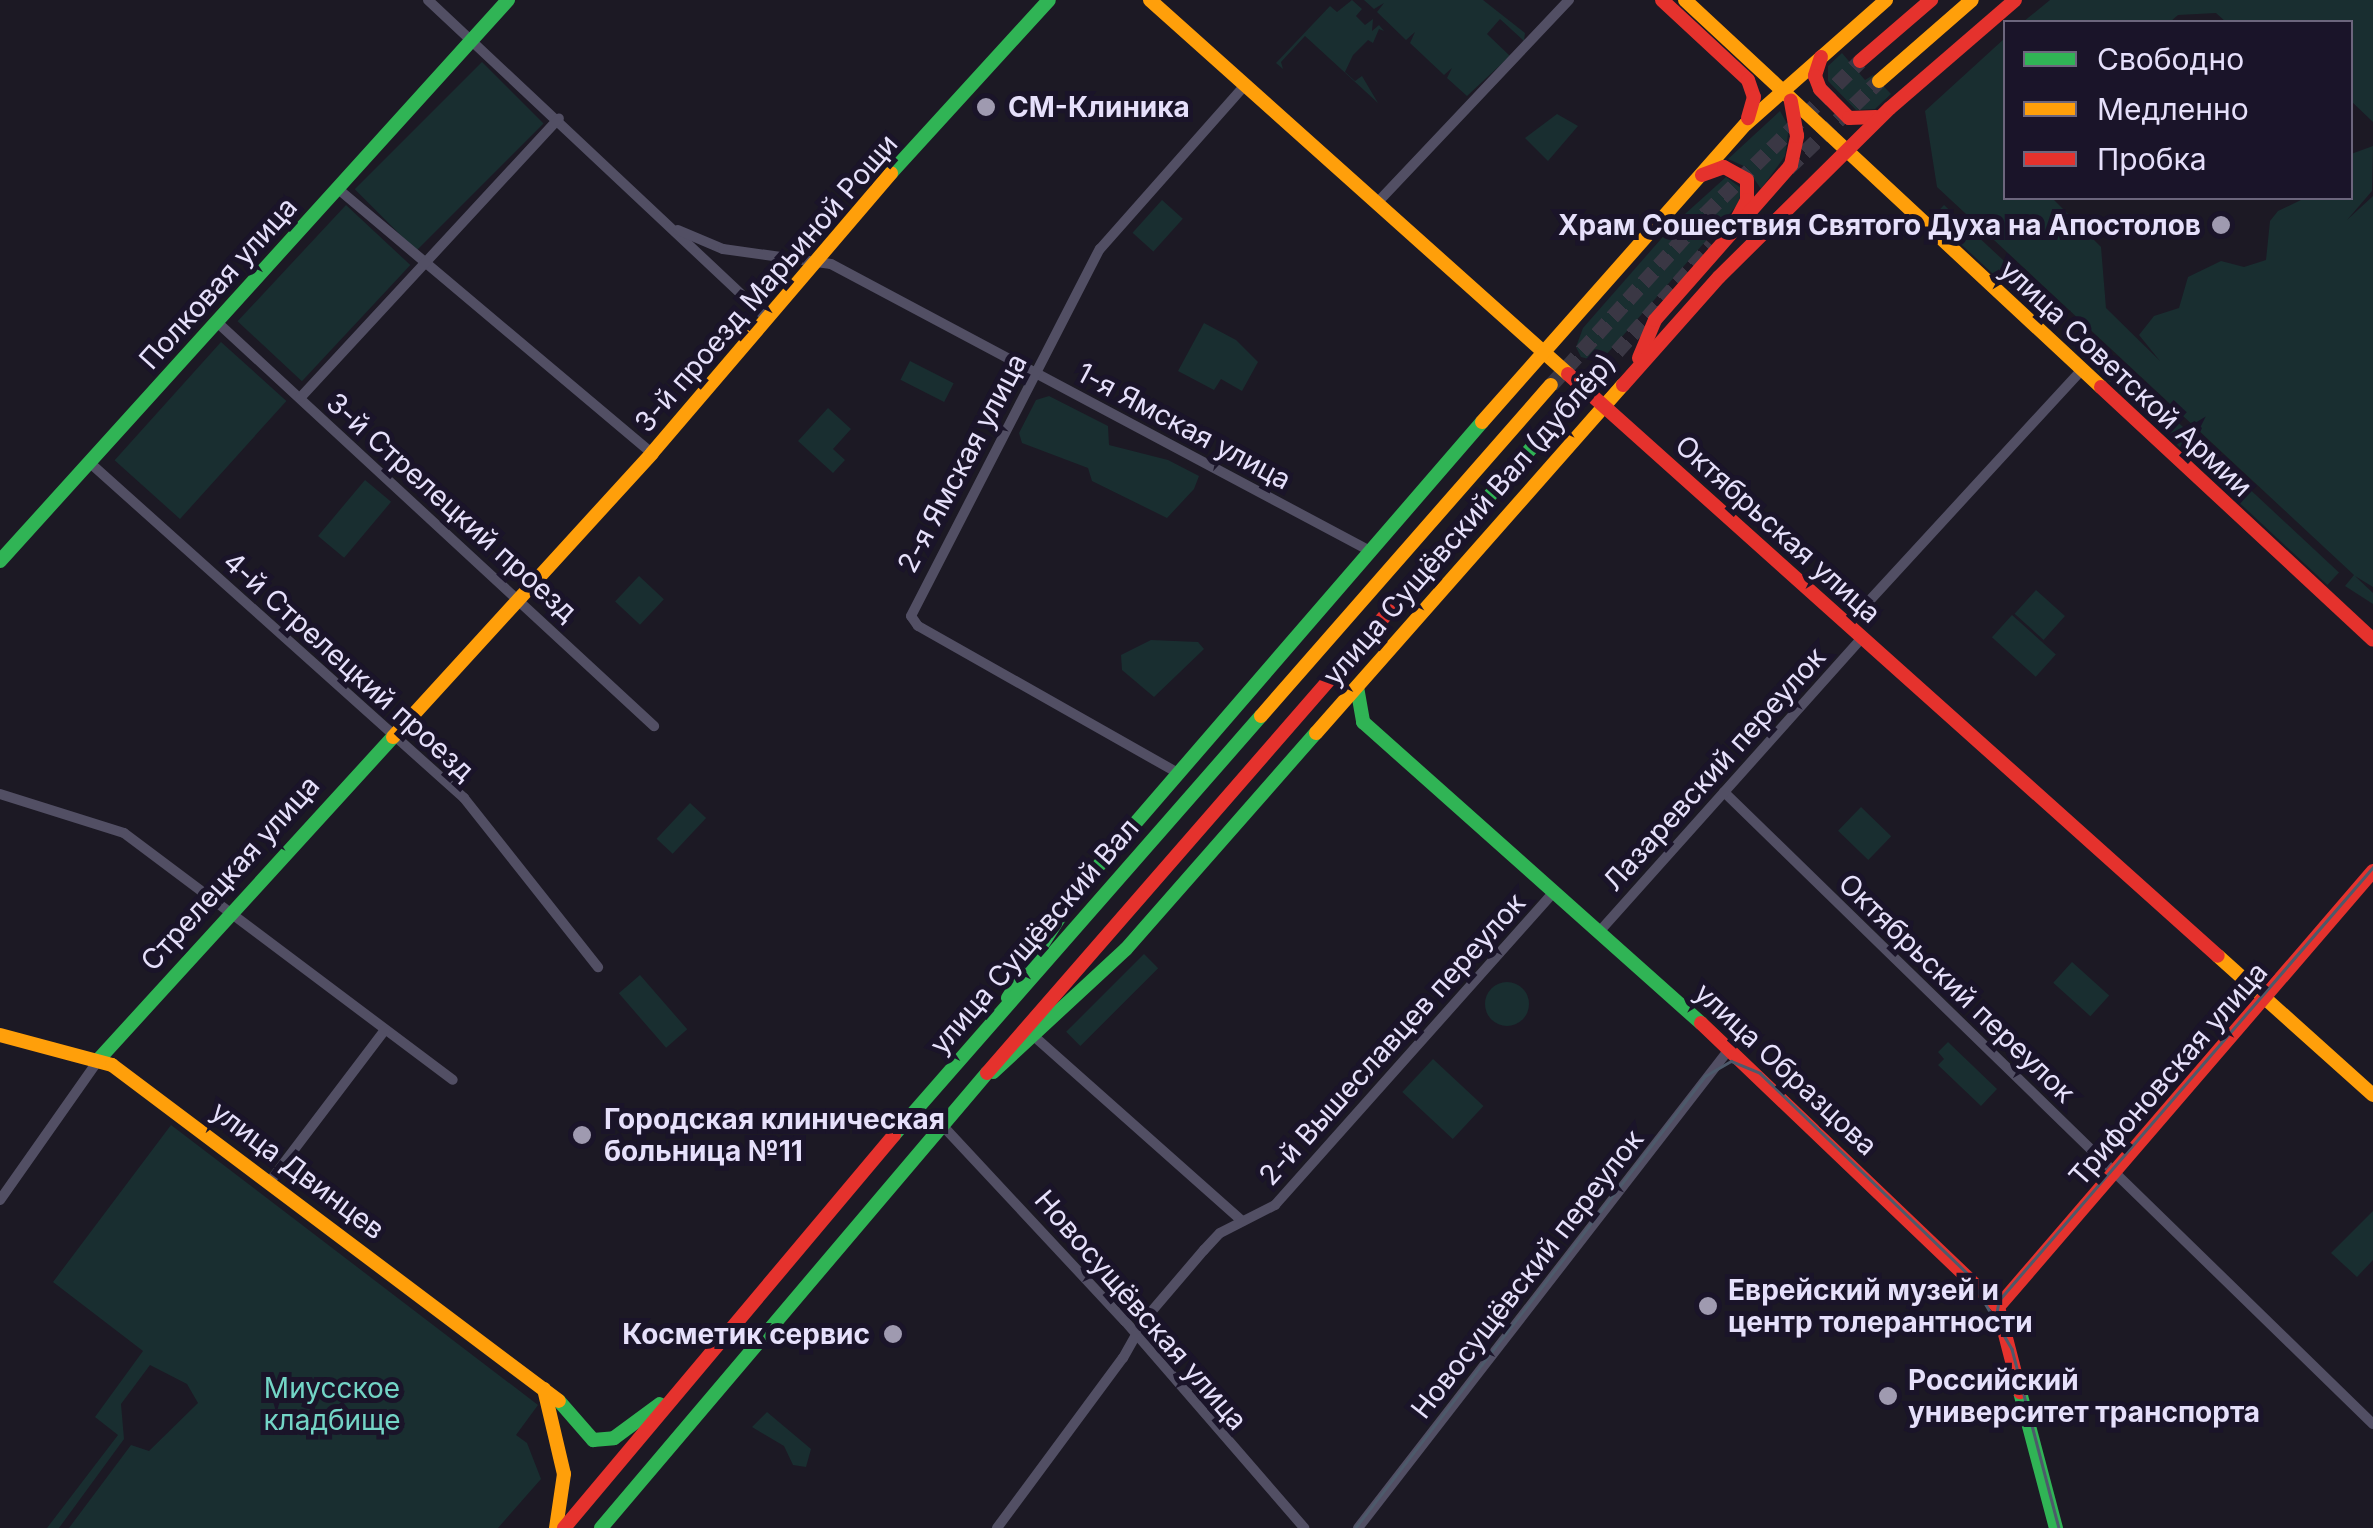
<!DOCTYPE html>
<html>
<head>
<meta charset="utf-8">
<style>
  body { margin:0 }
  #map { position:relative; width:2373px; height:1528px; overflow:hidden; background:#1c1924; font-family:Inter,sans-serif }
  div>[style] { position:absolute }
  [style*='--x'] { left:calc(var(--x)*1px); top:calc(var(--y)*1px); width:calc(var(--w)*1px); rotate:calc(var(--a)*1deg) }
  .green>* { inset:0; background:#192e30; transform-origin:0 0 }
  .round { border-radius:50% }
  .primary-tunnel>* { height:15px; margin-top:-7.5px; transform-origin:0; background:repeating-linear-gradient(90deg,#3a3744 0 15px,transparent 0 23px) }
  .street>* { height:10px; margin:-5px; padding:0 5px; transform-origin:5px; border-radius:5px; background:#524f64 }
  .fast>* { height:14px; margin:-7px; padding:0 7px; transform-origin:7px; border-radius:7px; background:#30b455 }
  .slow>* { height:14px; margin:-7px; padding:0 7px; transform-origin:7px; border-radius:7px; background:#ff9f0a }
  .jam>* { height:14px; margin:-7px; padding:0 7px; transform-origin:7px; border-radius:7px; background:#e5322d }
  .tram>* { height:2.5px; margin:-1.25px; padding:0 1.25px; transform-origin:1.25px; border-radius:1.25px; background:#4d5a6b }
  .dots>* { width:28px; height:28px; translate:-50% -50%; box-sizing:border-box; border:5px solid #1a1429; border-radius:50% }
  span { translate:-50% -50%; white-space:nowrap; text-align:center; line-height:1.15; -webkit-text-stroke:10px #1a1429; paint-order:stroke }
  .poi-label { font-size:28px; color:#e6e0fb; font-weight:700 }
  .left { translate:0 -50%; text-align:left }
  .right { translate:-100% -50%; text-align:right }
  .street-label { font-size:28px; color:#e6e0fb }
  .park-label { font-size:28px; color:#73d5c6 }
  .legend { position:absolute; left:2003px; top:20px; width:350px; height:180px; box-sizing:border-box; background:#1a1429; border:2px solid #6c667d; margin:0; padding:12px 18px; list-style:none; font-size:30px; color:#e6e0fb }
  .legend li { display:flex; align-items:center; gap:20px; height:50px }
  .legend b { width:50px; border:2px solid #6c667d }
</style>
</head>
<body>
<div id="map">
  <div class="green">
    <i style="clip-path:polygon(1352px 0,1362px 9px,1356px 16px,1365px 25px,1373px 19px,1372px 31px,1379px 25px,1384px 31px,1379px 29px,1373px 43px,1368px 40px,1353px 55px,1345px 72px,1355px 81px,1362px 76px,1378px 103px,1305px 36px,1281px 62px,1283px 69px,1276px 63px,1330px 6px,1337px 12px)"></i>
    <i style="clip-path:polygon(1364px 0,1483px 0,1525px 33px,1524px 41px,1500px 19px,1487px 34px,1510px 56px,1467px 96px,1447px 78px,1452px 68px,1444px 75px,1410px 43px,1415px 32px,1406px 40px,1377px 12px,1384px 3px,1374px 9px)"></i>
    <i style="clip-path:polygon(2050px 0,2373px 0,2373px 122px,2351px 101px,2350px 22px,2226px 22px,2216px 13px,2178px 15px,2170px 22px,2023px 22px)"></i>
    <i style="clip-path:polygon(2005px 38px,2006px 198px,2052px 198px,2101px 247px,2106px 308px,2160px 361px,2139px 335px,2154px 316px,2179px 308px,2188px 277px,2221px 261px,2244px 267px,2266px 260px,2270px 221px,2278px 211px,2305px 198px,2350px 198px,2351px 154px,2373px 146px,2372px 191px,2347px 220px,2373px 196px,2373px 587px,2355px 576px,2373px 593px,2373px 604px,2345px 586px,2354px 575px,1937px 187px,1925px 111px)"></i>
    <i style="clip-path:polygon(1842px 53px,1865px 80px,1873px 75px,1891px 94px,1875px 109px,1856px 110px,1828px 81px,1828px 66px)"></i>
    <i style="left:482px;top:62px;width:87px;height:180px;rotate:45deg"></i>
    <i style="clip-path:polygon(1780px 111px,1789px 127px,1785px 156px,1761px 189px,1746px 167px,1728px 159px)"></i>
    <i style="clip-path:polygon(1557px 114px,1578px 126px,1548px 161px,1525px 138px)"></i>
    <i style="clip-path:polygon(1726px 177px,1741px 188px,1739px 203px,1606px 355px,1596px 361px,1581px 357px,1576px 347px,1583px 328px,1675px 223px)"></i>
    <i style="left:1162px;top:200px;width:28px;height:44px;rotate:42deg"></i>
    <i style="left:346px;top:205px;width:88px;height:159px;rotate:43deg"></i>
    <i style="left:1944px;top:205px;width:109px;height:17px;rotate:43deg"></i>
    <i style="clip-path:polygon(1204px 323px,1236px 340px,1258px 362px,1242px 391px,1221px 379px,1214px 390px,1178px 371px)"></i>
    <i style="left:221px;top:342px;width:88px;height:159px;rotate:42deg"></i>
    <i style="left:2094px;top:344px;width:335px;height:17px;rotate:43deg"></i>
    <i style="left:910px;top:361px;width:49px;height:21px;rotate:27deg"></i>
    <i style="clip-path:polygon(1049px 396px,1108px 426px,1109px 445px,1168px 460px,1199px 476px,1194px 489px,1167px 518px,1092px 481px,1088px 468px,1022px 443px,1019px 433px,1036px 400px)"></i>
    <i style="clip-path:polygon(828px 408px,851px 429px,833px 449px,845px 460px,833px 473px,798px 441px)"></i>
    <i style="left:365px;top:480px;width:34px;height:73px;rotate:40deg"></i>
    <i style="left:639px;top:576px;width:34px;height:35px;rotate:43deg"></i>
    <i style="left:2036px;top:590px;width:39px;height:32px;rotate:42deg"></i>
    <i style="left:2012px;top:615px;width:59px;height:30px;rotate:42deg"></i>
    <i style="clip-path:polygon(1151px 640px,1198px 642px,1204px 649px,1154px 697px,1122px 670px,1121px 655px)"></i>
    <i style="left:690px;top:803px;width:22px;height:49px;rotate:43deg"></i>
    <i style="left:1861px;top:807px;width:42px;height:33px;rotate:44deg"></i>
    <i style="left:1144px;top:954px;width:20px;height:110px;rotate:45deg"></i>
    <i style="left:2072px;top:962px;width:50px;height:28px;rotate:42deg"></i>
    <i style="left:640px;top:975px;width:72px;height:28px;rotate:49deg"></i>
    <i class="round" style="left:1485px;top:982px;width:44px;height:44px"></i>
    <i style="clip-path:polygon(1948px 1042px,1997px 1089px,1981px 1106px,1938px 1065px,1944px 1059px,1938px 1052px)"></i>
    <i style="left:1433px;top:1059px;width:69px;height:45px;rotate:43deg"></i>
    <i style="clip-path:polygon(171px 1125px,538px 1405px,516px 1435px,527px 1443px,541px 1479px,498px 1528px,69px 1528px,131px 1445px,149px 1451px,198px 1403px,187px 1384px,150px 1365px,121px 1404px,124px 1439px,59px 1528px,47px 1528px,118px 1435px,95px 1417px,143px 1351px,53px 1282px)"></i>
    <i style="clip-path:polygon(2373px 1211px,2373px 1260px,2357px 1277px,2331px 1253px)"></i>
    <i style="clip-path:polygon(767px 1412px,811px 1449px,806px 1467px,793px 1465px,784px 1446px,752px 1427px)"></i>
  </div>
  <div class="primary-tunnel">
    <i style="--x:1788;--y:168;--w:126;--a:-43.7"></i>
    <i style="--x:1551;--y:385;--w:232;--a:-48"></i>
    <i style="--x:1706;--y:213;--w:216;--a:-44.6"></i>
    <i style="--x:1571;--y:403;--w:212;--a:-48.3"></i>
  </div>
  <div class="street">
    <i style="--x:428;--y:0;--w:466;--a:43.2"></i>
    <i style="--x:337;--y:188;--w:412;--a:40.1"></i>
    <i style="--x:1376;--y:204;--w:281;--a:-46.6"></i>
    <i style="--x:678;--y:230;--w:49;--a:22.9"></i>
    <i style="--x:723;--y:249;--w:109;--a:7.9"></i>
    <i style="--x:831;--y:264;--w:611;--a:28.03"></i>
    <i style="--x:218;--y:323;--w:594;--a:42.75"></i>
    <i style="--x:300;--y:398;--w:381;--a:-47.2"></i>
    <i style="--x:89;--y:462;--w:504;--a:41.86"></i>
    <i style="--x:464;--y:798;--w:216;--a:51.6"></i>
    <i style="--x:1848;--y:624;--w:344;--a:-47.4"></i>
    <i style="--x:1178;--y:773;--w:299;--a:-150.5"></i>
    <i style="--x:918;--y:626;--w:12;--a:-125"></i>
    <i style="--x:911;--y:616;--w:413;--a:-62.8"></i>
    <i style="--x:1100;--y:249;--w:219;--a:-48.5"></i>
    <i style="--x:1724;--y:792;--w:906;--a:44.24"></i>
    <i style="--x:0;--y:794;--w:130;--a:17.5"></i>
    <i style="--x:124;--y:833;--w:411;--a:36.9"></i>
    <i style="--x:1599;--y:932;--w:396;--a:-48.2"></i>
    <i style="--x:1036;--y:1038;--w:276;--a:41.6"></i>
    <i style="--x:942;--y:1125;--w:268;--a:47"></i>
    <i style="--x:1125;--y:1321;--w:274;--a:49.1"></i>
    <i style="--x:271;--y:1180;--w:188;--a:-52.8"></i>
    <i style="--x:0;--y:1200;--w:172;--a:-54.9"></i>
    <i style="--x:997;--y:1528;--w:212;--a:-53.5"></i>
    <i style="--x:1123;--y:1358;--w:45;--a:-60.6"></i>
    <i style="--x:1145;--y:1319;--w:91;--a:-49.5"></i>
    <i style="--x:1204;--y:1250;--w:23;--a:-47"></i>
    <i style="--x:1220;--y:1233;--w:62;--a:-27"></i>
    <i style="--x:1275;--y:1205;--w:421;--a:-48.3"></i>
    <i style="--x:1358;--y:1528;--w:607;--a:-52.22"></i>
  </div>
  <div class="fast">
    <i style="--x:891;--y:173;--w:234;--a:-47.6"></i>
    <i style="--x:1457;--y:533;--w:173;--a:-48.8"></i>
    <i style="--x:0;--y:561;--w:757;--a:-47.84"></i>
    <i style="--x:1357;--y:687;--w:36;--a:80"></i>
    <i style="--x:1363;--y:722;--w:453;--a:41.7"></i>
    <i style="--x:1008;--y:998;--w:125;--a:-57.5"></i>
    <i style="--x:1075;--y:893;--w:622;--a:-49.17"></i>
    <i style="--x:99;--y:1059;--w:436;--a:-47.6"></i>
    <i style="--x:993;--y:1072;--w:181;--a:-42.8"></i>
    <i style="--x:1126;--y:949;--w:288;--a:-48.7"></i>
    <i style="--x:894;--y:1135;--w:557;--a:-48.79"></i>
    <i style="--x:2020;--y:1392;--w:141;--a:75.2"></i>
    <i style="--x:559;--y:1401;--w:52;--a:48.9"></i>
    <i style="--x:593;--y:1440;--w:21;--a:-5"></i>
    <i style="--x:614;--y:1438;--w:57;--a:-36.5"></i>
    <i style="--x:601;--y:1528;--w:597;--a:-49.69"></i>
  </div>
  <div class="slow">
    <i style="--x:1150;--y:0;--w:561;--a:41.82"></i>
    <i style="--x:1685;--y:0;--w:568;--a:42.93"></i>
    <i style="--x:1879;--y:81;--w:123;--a:-41.1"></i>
    <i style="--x:1482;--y:422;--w:398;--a:-48.5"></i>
    <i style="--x:1746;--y:124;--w:187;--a:-41.5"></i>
    <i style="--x:1261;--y:716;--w:440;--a:-48.8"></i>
    <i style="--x:1316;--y:733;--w:464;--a:-48.6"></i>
    <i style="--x:393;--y:737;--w:384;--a:-47.6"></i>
    <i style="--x:652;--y:453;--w:368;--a:-49.5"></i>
    <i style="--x:2218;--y:956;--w:208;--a:41.9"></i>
    <i style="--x:0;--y:1035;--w:116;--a:15"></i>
    <i style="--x:112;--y:1065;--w:559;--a:36.93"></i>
    <i style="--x:544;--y:1389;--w:87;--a:76.8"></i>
    <i style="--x:564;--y:1474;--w:55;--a:98.4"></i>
  </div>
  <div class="jam">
    <i style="--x:1662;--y:0;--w:117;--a:42.9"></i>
    <i style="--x:1748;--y:80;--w:18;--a:71"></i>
    <i style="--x:1754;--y:97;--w:22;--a:106"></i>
    <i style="--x:1821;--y:57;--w:20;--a:108"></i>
    <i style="--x:1815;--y:76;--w:14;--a:69"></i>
    <i style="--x:1820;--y:89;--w:41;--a:45"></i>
    <i style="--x:1849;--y:118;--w:27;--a:-2"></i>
    <i style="--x:1860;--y:61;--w:94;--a:-40.7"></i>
    <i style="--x:1702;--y:175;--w:23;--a:-20"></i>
    <i style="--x:1724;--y:167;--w:26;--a:29"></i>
    <i style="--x:1747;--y:180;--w:20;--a:90"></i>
    <i style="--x:1747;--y:200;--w:26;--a:118"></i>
    <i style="--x:1639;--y:358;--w:41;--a:-67.2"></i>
    <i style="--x:1655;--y:320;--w:206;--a:-48.7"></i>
    <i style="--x:1791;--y:165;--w:30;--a:-78"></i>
    <i style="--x:1797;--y:136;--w:36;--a:-100"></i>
    <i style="--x:1568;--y:374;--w:872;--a:41.84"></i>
    <i style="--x:1623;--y:385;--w:144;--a:-48.4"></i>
    <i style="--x:1719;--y:277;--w:240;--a:-44.7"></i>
    <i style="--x:1890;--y:108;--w:165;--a:-40.8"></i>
    <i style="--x:2101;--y:387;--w:371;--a:42.9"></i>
    <i style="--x:1701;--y:1023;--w:411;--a:43.7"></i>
    <i style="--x:1998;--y:1307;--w:88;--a:75.5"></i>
    <i style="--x:987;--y:1073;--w:716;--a:-48.96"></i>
    <i style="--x:1998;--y:1307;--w:575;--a:-49.3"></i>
    <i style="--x:564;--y:1528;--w:513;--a:-49.98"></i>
  </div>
  <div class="tram">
    <i style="--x:1994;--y:1327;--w:27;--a:-80"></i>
    <i style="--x:1999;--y:1300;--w:572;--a:-49.18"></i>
    <i style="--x:1355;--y:1528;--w:572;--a:-52.25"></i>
    <i style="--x:1705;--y:1076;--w:30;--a:-30"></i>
    <i style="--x:1731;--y:1061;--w:31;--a:22"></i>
    <i style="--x:1760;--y:1073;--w:289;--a:44"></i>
    <i style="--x:1968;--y:1274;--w:87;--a:59.6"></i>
    <i style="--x:2012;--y:1349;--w:185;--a:75.3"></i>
  </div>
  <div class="dots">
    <i style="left:986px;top:107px;background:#9f9ab0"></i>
    <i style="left:2221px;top:225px;background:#9f9ab0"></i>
    <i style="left:582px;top:1135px;background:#9f9ab0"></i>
    <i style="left:1708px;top:1306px;background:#9f9ab0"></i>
    <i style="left:893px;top:1334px;background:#9f9ab0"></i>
    <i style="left:1888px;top:1396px;background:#9f9ab0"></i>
  </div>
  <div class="poi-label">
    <span class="left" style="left:1008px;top:107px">СМ-Клиника</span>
    <span class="right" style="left:2201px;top:225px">Храм Сошествия Святого Духа на Апостолов</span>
    <span class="left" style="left:604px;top:1135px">Городская клиническая<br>больница №11</span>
    <span class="left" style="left:1728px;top:1306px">Еврейский музей и<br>центр толерантности</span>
    <span class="right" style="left:870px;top:1334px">Косметик сервис</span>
    <span class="left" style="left:1908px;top:1396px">Российский<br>университет транспорта</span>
  </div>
  <div class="street-label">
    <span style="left:218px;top:283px;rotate:-48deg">Полковая улица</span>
    <span style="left:766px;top:283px;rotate:-49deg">3-й проезд Марьиной Рощи</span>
    <span style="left:2126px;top:378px;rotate:43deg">улица Советской Армии</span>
    <span style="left:1184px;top:426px;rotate:28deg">1-я Ямская улица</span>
    <span style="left:962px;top:463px;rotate:-62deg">2-я Ямская улица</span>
    <span style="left:452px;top:507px;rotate:42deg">3-й Стрелецкий проезд</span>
    <span style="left:1469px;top:519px;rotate:-49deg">улица Сущёвский Вал (дублёр)</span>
    <span style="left:1778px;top:529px;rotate:42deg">Октябрьская улица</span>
    <span style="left:349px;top:666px;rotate:42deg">4-й Стрелецкий проезд</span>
    <span style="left:1714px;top:769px;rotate:-48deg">Лазаревский переулок</span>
    <span style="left:230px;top:873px;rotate:-48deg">Стрелецкая улица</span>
    <span style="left:1034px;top:936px;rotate:-49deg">улица Сущёвский Вал</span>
    <span style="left:1957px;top:988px;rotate:44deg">Октябрьский переулок</span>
    <span style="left:1392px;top:1039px;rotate:-48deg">2-й Вышеславцев переулок</span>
    <span style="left:1786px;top:1069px;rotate:43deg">улица Образцова</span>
    <span style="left:2168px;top:1074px;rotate:-49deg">Трифоновская улица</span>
    <span style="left:298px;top:1170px;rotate:37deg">улица Двинцев</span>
    <span style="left:1527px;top:1274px;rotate:-52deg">Новосущёвский переулок</span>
    <span style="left:1141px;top:1310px;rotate:49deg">Новосущёвская улица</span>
  </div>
  <div class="park-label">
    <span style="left:332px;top:1404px">Миусское<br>кладбище</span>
  </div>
  <ul class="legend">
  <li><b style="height:12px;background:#30b455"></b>Свободно</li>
  <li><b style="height:12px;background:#ff9f0a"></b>Медленно</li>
  <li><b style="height:12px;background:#e5322d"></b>Пробка</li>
  </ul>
</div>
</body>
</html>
